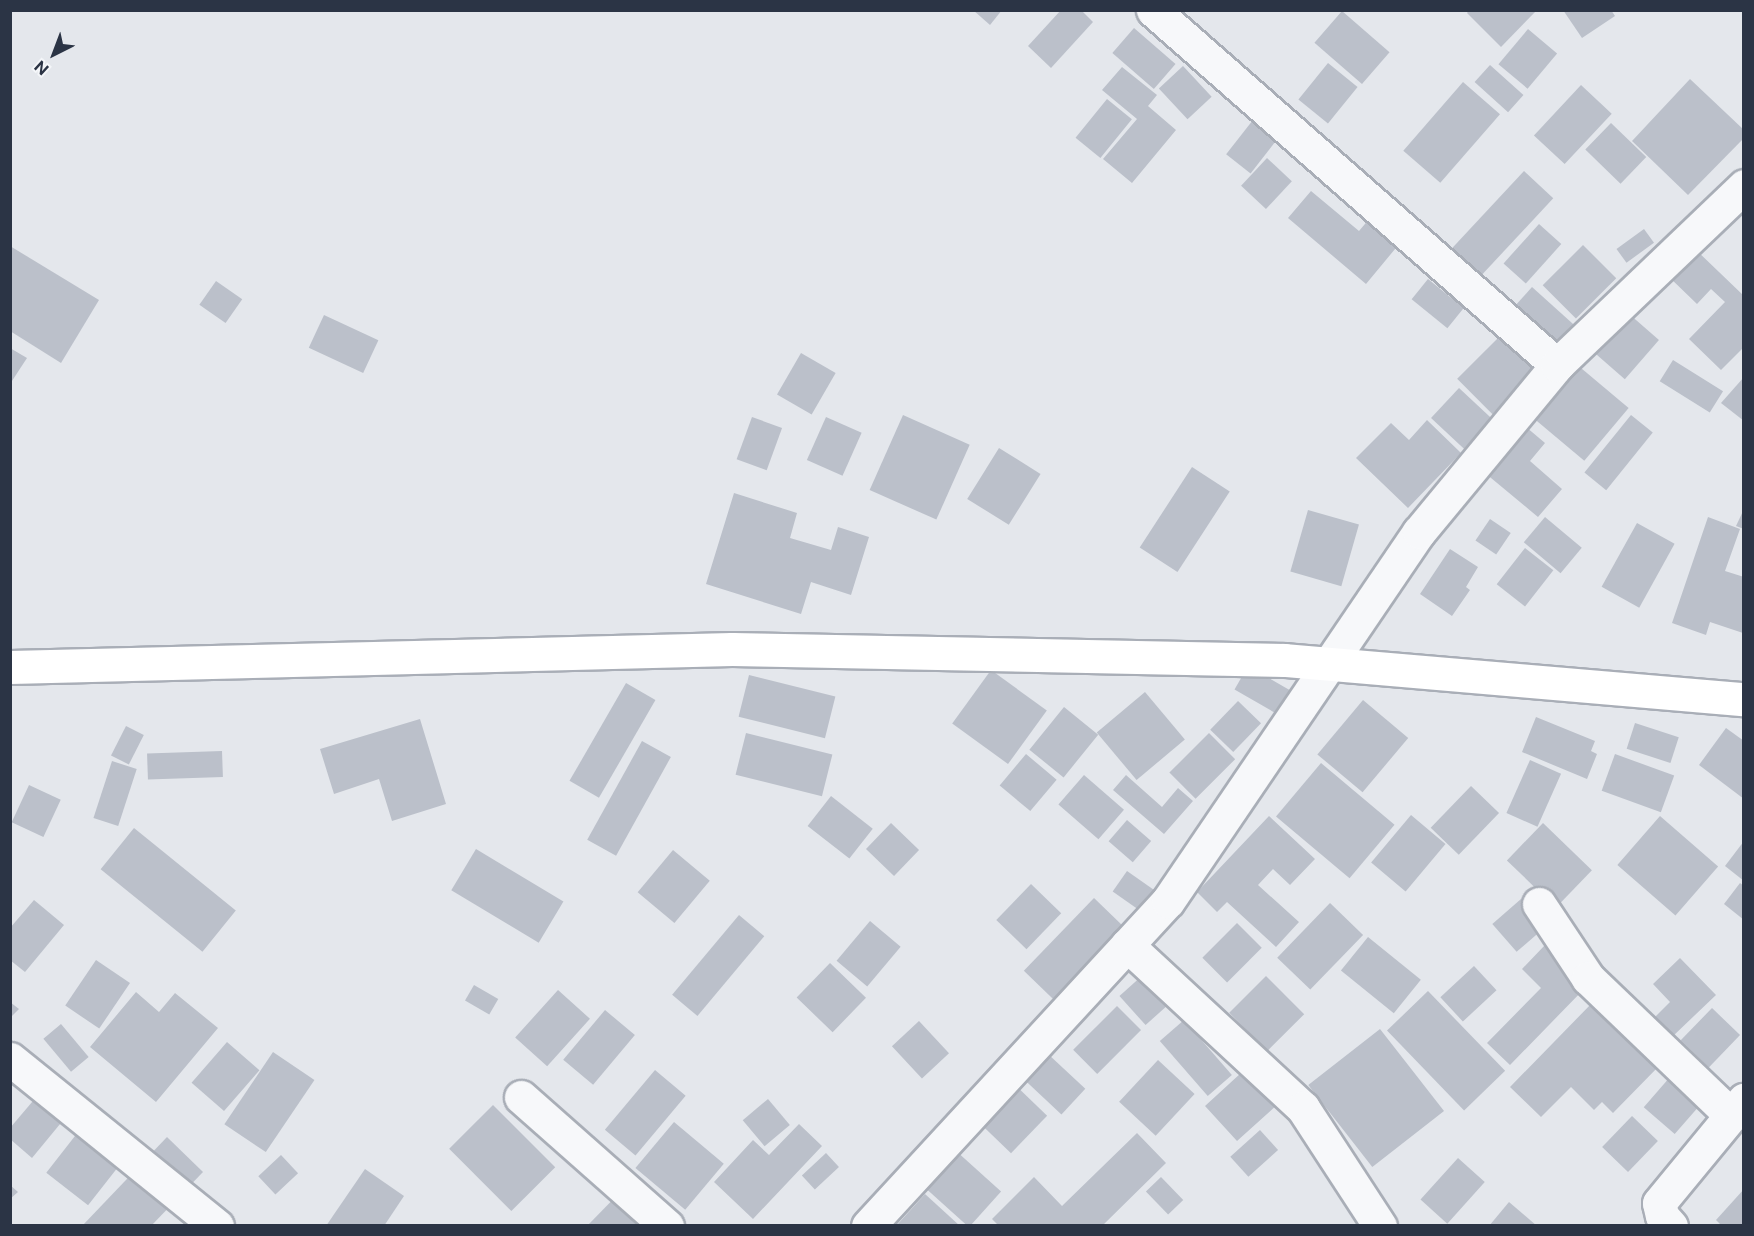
<!DOCTYPE html>
<html>
<head>
<meta charset="utf-8">
<style>
  body { margin:0 }
  #map { position:relative; width:1754px; height:1236px; overflow:hidden; background:#e4e7ec; font-family:"Public Sans",sans-serif }
  div>[style] { position:absolute }
  [style*='--x'] { left:calc(var(--x)*1px); top:calc(var(--y)*1px); width:calc(var(--w)*1px); rotate:calc(var(--a)*1deg) }
  .building>* { inset:0; background:#bbc0ca; transform-origin:0 0 }
  .roads { filter:drop-shadow(2px 0 #a9aeb7) drop-shadow(-2px 0 #a9aeb7) drop-shadow(0 2px #a9aeb7) drop-shadow(0 -2px #a9aeb7) }
  .minor>* { height:33px; margin:-16.5px; padding:0 16.5px; transform-origin:16.5px; border-radius:16.5px; background:#f7f8fa }
  .primary>* { height:33px; margin:-16.5px; padding:0 16.5px; transform-origin:16.5px; border-radius:16.5px; background:#fff }
  span { translate:-50% -50%; white-space:nowrap; text-align:center; line-height:1.15; -webkit-text-stroke:5px #f4f6f9; paint-order:stroke }
  .frame { position:absolute; inset:0; border:12px solid #2b3445; pointer-events:none }
  .north { position:absolute; left:24px; top:24px; width:60px; height:60px; -webkit-text-stroke:4px #f4f6f9; paint-order:stroke; rotate:222deg; font-size:16px; font-weight:700; line-height:24px; text-align:center; color:#2b3445 }
  .north::after { content:''; display:block; margin:auto; width:21px; height:27px; background:#2b3445; clip-path:polygon(50% 0,100% 100%,50% 72%,0 100%) }
</style>
</head>
<body>
<div id="map">
  <div class="building">
    <i style="clip-path:polygon(973px 10px,1002px 10px,990px 25px)"></i>
    <i style="clip-path:polygon(1061px 10px,1081px 10px,1093px 22px,1051px 68px,1028px 46px)"></i>
    <i style="clip-path:polygon(1469px 10px,1537px 10px,1501px 47px,1467px 13px)"></i>
    <i style="clip-path:polygon(1563px 10px,1611px 10px,1615px 16px,1582px 38px)"></i>
    <i style="left:1342px;top:11px;width:63px;height:42px;rotate:41deg"></i>
    <i style="left:1134px;top:28px;width:55px;height:33px;rotate:41deg"></i>
    <i style="left:1528px;top:29px;width:38px;height:46px;rotate:40deg"></i>
    <i style="left:1328px;top:63px;width:38px;height:47px;rotate:39deg"></i>
    <i style="left:1490px;top:65px;width:45px;height:23px;rotate:42deg"></i>
    <i style="left:1183px;top:66px;width:42px;height:33px;rotate:47deg"></i>
    <i style="clip-path:polygon(1122px 67px,1157px 95px,1148px 106px,1176px 130px,1132px 183px,1103px 159px,1137px 119px,1102px 90px)"></i>
    <i style="clip-path:polygon(1690px 79px,1744px 130px,1744px 138px,1688px 195px,1632px 141px)"></i>
    <i style="left:1463px;top:82px;width:49px;height:91px;rotate:41deg"></i>
    <i style="left:1581px;top:85px;width:42px;height:69px;rotate:43deg"></i>
    <i style="left:1107px;top:99px;width:32px;height:50px;rotate:39deg"></i>
    <i style="left:1260px;top:111px;width:31px;height:55px;rotate:38deg"></i>
    <i style="left:1611px;top:123px;width:49px;height:37px;rotate:44deg"></i>
    <i style="left:1267px;top:158px;width:34px;height:38px;rotate:43deg"></i>
    <i style="left:1524px;top:171px;width:40px;height:111px;rotate:43deg"></i>
    <i style="clip-path:polygon(1311px 191px,1359px 231px,1370px 218px,1400px 243px,1366px 284px,1288px 218px)"></i>
    <i style="left:1539px;top:224px;width:30px;height:53px;rotate:42deg"></i>
    <i style="left:1644px;top:229px;width:17px;height:34px;rotate:54deg"></i>
    <i style="left:1583px;top:245px;width:47px;height:57px;rotate:45deg"></i>
    <i style="clip-path:polygon(10px 246px,99px 300px,61px 363px,10px 331px)"></i>
    <i style="clip-path:polygon(1694px 248px,1744px 296px,1744px 347px,1721px 370px,1689px 339px,1725px 302px,1711px 289px,1697px 304px,1667px 275px)"></i>
    <i style="left:1428px;top:279px;width:46px;height:26px;rotate:39deg"></i>
    <i style="left:216px;top:281px;width:32px;height:29px;rotate:35deg"></i>
    <i style="left:1532px;top:287px;width:59px;height:30px;rotate:42deg"></i>
    <i style="left:1628px;top:313px;width:41px;height:52px;rotate:41deg"></i>
    <i style="left:324px;top:315px;width:60px;height:36px;rotate:25deg"></i>
    <i style="left:1501px;top:335px;width:51px;height:62px;rotate:45deg"></i>
    <i style="clip-path:polygon(10px 348px,27px 358px,10px 384px)"></i>
    <i style="left:801px;top:353px;width:40px;height:48px;rotate:30deg"></i>
    <i style="left:1673px;top:360px;width:59px;height:25px;rotate:32deg"></i>
    <i style="left:1575px;top:363px;width:70px;height:69px;rotate:40deg"></i>
    <i style="clip-path:polygon(1744px 377px,1744px 421px,1721px 403px)"></i>
    <i style="left:1459px;top:388px;width:48px;height:41px;rotate:43deg"></i>
    <i style="left:903px;top:415px;width:73px;height:82px;rotate:24deg"></i>
    <i style="left:1631px;top:415px;width:28px;height:74px;rotate:39deg"></i>
    <i style="left:752px;top:417px;width:32px;height:45px;rotate:20deg"></i>
    <i style="left:826px;top:417px;width:39px;height:47px;rotate:24deg"></i>
    <i style="clip-path:polygon(1427px 420px,1461px 453px,1408px 508px,1356px 458px,1391px 423px,1409px 440px)"></i>
    <i style="clip-path:polygon(1519px 421px,1545px 443px,1530px 461px,1562px 489px,1538px 517px,1479px 468px)"></i>
    <i style="left:999px;top:448px;width:49px;height:60px;rotate:32deg"></i>
    <i style="left:1192px;top:467px;width:45px;height:96px;rotate:33deg"></i>
    <i style="clip-path:polygon(734px 493px,797px 513px,790px 538px,831px 550px,838px 527px,869px 537px,851px 595px,811px 582px,801px 614px,706px 584px)"></i>
    <i style="clip-path:polygon(1744px 509px,1744px 529px,1736px 526px)"></i>
    <i style="left:1308px;top:510px;width:53px;height:64px;rotate:16deg"></i>
    <i style="left:1545px;top:517px;width:48px;height:33px;rotate:40deg"></i>
    <i style="clip-path:polygon(1708px 517px,1740px 529px,1725px 571px,1744px 577px,1743px 633px,1710px 622px,1706px 635px,1672px 623px)"></i>
    <i style="left:1490px;top:519px;width:25px;height:26px;rotate:34deg"></i>
    <i style="left:1637px;top:523px;width:43px;height:73px;rotate:29deg"></i>
    <i style="left:1525px;top:548px;width:36px;height:46px;rotate:38deg"></i>
    <i style="clip-path:polygon(1450px 549px,1478px 567px,1466px 587px,1470px 590px,1452px 616px,1420px 594px)"></i>
    <i style="left:1248px;top:666px;width:54px;height:27px;rotate:30deg"></i>
    <i style="left:991px;top:670px;width:69px;height:66px;rotate:36deg"></i>
    <i style="left:749px;top:675px;width:89px;height:43px;rotate:14deg"></i>
    <i style="left:626px;top:683px;width:34px;height:113px;rotate:30deg"></i>
    <i style="left:1145px;top:692px;width:62px;height:63px;rotate:50deg"></i>
    <i style="left:1363px;top:700px;width:59px;height:71px;rotate:40deg"></i>
    <i style="left:1238px;top:701px;width:32px;height:40px;rotate:44deg"></i>
    <i style="left:1064px;top:707px;width:44px;height:55px;rotate:39deg"></i>
    <i style="clip-path:polygon(1536px 717px,1595px 741px,1591px 751px,1597px 754px,1587px 779px,1522px 752px)"></i>
    <i style="clip-path:polygon(420px 719px,446px 804px,392px 821px,379px 779px,334px 794px,320px 749px)"></i>
    <i style="left:1635px;top:723px;width:46px;height:27px;rotate:18deg"></i>
    <i style="left:126px;top:726px;width:20px;height:33px;rotate:27deg"></i>
    <i style="clip-path:polygon(1726px 728px,1744px 741px,1744px 799px,1699px 765px)"></i>
    <i style="left:746px;top:733px;width:89px;height:43px;rotate:14deg"></i>
    <i style="left:1209px;top:733px;width:37px;height:56px;rotate:45deg"></i>
    <i style="left:642px;top:741px;width:33px;height:113px;rotate:29deg"></i>
    <i style="left:222px;top:751px;width:26px;height:75px;rotate:88deg"></i>
    <i style="left:1026px;top:754px;width:40px;height:41px;rotate:40deg"></i>
    <i style="left:1615px;top:754px;width:63px;height:39px;rotate:20deg"></i>
    <i style="left:1530px;top:760px;width:34px;height:58px;rotate:24deg"></i>
    <i style="left:112px;top:761px;width:26px;height:60px;rotate:18deg"></i>
    <i style="left:1321px;top:763px;width:96px;height:70px;rotate:40deg"></i>
    <i style="left:1084px;top:775px;width:53px;height:39px;rotate:41deg"></i>
    <i style="clip-path:polygon(1126px 775px,1162px 807px,1178px 788px,1193px 801px,1164px 834px,1113px 790px)"></i>
    <i style="left:29px;top:785px;width:35px;height:41px;rotate:25deg"></i>
    <i style="left:1471px;top:786px;width:39px;height:58px;rotate:44deg"></i>
    <i style="left:831px;top:796px;width:53px;height:38px;rotate:38deg"></i>
    <i style="left:1411px;top:815px;width:45px;height:62px;rotate:40deg"></i>
    <i style="clip-path:polygon(1269px 816px,1315px 859px,1290px 885px,1273px 869px,1258px 885px,1299px 922px,1276px 947px,1227px 902px,1217px 912px,1197px 892px)"></i>
    <i style="left:1660px;top:816px;width:77px;height:65px;rotate:41deg"></i>
    <i style="left:1127px;top:820px;width:32px;height:28px;rotate:41deg"></i>
    <i style="left:891px;top:823px;width:39px;height:36px;rotate:44deg"></i>
    <i style="left:1543px;top:823px;width:68px;height:52px;rotate:44deg"></i>
    <i style="left:134px;top:828px;width:131px;height:53px;rotate:39deg"></i>
    <i style="clip-path:polygon(1744px 841px,1744px 881px,1725px 866px)"></i>
    <i style="left:476px;top:849px;width:102px;height:48px;rotate:31deg"></i>
    <i style="left:673px;top:850px;width:48px;height:55px;rotate:40deg"></i>
    <i style="left:1127px;top:871px;width:40px;height:25px;rotate:35deg"></i>
    <i style="clip-path:polygon(1740px 883px,1744px 886px,1744px 920px,1724px 904px)"></i>
    <i style="left:1031px;top:884px;width:42px;height:50px;rotate:44deg"></i>
    <i style="left:1094px;top:898px;width:50px;height:101px;rotate:44deg"></i>
    <i style="left:1521px;top:899px;width:37px;height:38px;rotate:49deg"></i>
    <i style="clip-path:polygon(34px 900px,64px 925px,25px 972px,10px 960px,10px 928px)"></i>
    <i style="left:1330px;top:903px;width:46px;height:76px;rotate:44deg"></i>
    <i style="left:739px;top:915px;width:33px;height:104px;rotate:40deg"></i>
    <i style="left:870px;top:921px;width:40px;height:52px;rotate:40deg"></i>
    <i style="left:1237px;top:923px;width:35px;height:49px;rotate:45deg"></i>
    <i style="left:1368px;top:937px;width:68px;height:43px;rotate:39deg"></i>
    <i style="clip-path:polygon(1545px 945px,1586px 987px,1510px 1065px,1487px 1043px,1541px 988px,1522px 969px)"></i>
    <i style="clip-path:polygon(1680px 958px,1716px 995px,1672px 1037px,1654px 1018px,1670px 1002px,1653px 984px)"></i>
    <i style="left:96px;top:960px;width:41px;height:55px;rotate:34deg"></i>
    <i style="left:830px;top:963px;width:50px;height:48px;rotate:44deg"></i>
    <i style="left:1474px;top:966px;width:33px;height:46px;rotate:47deg"></i>
    <i style="left:1144px;top:974px;width:39px;height:33px;rotate:48deg"></i>
    <i style="left:1266px;top:976px;width:54px;height:52px;rotate:45deg"></i>
    <i style="left:474px;top:985px;width:28px;height:18px;rotate:30deg"></i>
    <i style="left:558px;top:990px;width:43px;height:64px;rotate:42deg"></i>
    <i style="left:1428px;top:991px;width:111px;height:57px;rotate:46deg"></i>
    <i style="clip-path:polygon(136px 992px,159px 1012px,175px 993px,218px 1028px,156px 1102px,90px 1047px)"></i>
    <i style="clip-path:polygon(10px 1002px,19px 1009px,10px 1018px)"></i>
    <i style="clip-path:polygon(1593px 1002px,1659px 1066px,1613px 1113px,1602px 1102px,1594px 1110px,1571px 1087px,1541px 1117px,1510px 1087px)"></i>
    <i style="left:1117px;top:1006px;width:34px;height:62px;rotate:45deg"></i>
    <i style="left:1712px;top:1008px;width:39px;height:45px;rotate:44deg"></i>
    <i style="left:605px;top:1010px;width:39px;height:65px;rotate:40deg"></i>
    <i style="left:1184px;top:1020px;width:73px;height:32px;rotate:49deg"></i>
    <i style="left:919px;top:1021px;width:44px;height:37px;rotate:47deg"></i>
    <i style="left:61px;top:1024px;width:43px;height:23px;rotate:50deg"></i>
    <i style="left:1380px;top:1029px;width:104px;height:91px;rotate:52deg"></i>
    <i style="left:227px;top:1042px;width:43px;height:54px;rotate:41deg"></i>
    <i style="left:273px;top:1052px;width:50px;height:87px;rotate:34deg"></i>
    <i style="left:1048px;top:1054px;width:51px;height:35px;rotate:43deg"></i>
    <i style="left:1158px;top:1060px;width:50px;height:57px;rotate:43deg"></i>
    <i style="left:655px;top:1070px;width:40px;height:78px;rotate:40deg"></i>
    <i style="clip-path:polygon(1241px 1073px,1253px 1086px,1258px 1082px,1278px 1104px,1237px 1141px,1205px 1106px)"></i>
    <i style="left:1670px;top:1077px;width:41px;height:40px;rotate:41deg"></i>
    <i style="left:1009px;top:1079px;width:53px;height:52px;rotate:44deg"></i>
    <i style="clip-path:polygon(38px 1095px,65px 1118px,32px 1158px,10px 1139px,10px 1128px)"></i>
    <i style="left:768px;top:1099px;width:34px;height:33px;rotate:50deg"></i>
    <i style="left:493px;top:1105px;width:88px;height:62px;rotate:45deg"></i>
    <i style="left:1632px;top:1116px;width:36px;height:43px;rotate:44deg"></i>
    <i style="left:674px;top:1122px;width:65px;height:60px;rotate:40deg"></i>
    <i style="clip-path:polygon(799px 1124px,822px 1146px,753px 1219px,714px 1182px,753px 1140px,769px 1155px)"></i>
    <i style="left:82px;top:1127px;width:53px;height:58px;rotate:38deg"></i>
    <i style="left:1260px;top:1130px;width:27px;height:40px;rotate:48deg"></i>
    <i style="clip-path:polygon(1137px 1133px,1166px 1163px,1102px 1226px,999px 1226px,992px 1219px,1034px 1177px,1062px 1206px)"></i>
    <i style="clip-path:polygon(167px 1137px,203px 1172px,151px 1226px,82px 1226px)"></i>
    <i style="left:955px;top:1150px;width:62px;height:48px;rotate:42deg"></i>
    <i style="left:826px;top:1153px;width:19px;height:33px;rotate:47deg"></i>
    <i style="left:281px;top:1155px;width:25px;height:31px;rotate:47deg"></i>
    <i style="left:1458px;top:1158px;width:36px;height:56px;rotate:42deg"></i>
    <i style="clip-path:polygon(365px 1169px,404px 1196px,384px 1226px,326px 1226px)"></i>
    <i style="left:1161px;top:1177px;width:32px;height:21px;rotate:46deg"></i>
    <i style="clip-path:polygon(632px 1180px,678px 1226px,587px 1226px)"></i>
    <i style="clip-path:polygon(10px 1185px,18px 1192px,10px 1199px)"></i>
    <i style="clip-path:polygon(1744px 1189px,1744px 1226px,1722px 1226px,1716px 1220px)"></i>
    <i style="clip-path:polygon(925px 1194px,960px 1226px,896px 1226px)"></i>
    <i style="clip-path:polygon(1509px 1202px,1537px 1226px,1489px 1226px)"></i>
  </div>
  <div class="roads">
    <div class="minor">
      <i style="--x:1153;--y:10;--w:538;--a:41.31"></i>
      <i style="--x:1539;--y:904;--w:89;--a:56.5"></i>
      <i style="--x:1588;--y:978;--w:197;--a:43.8"></i>
      <i style="--x:1127;--y:945;--w:240;--a:42.8"></i>
      <i style="--x:1303;--y:1108;--w:141;--a:56.9"></i>
      <i style="--x:10;--y:1059;--w:266;--a:38.9"></i>
      <i style="--x:521;--y:1097;--w:195;--a:41.5"></i>
      <i style="--x:868;--y:1226;--w:442;--a:-47.3"></i>
      <i style="--x:1168;--y:901;--w:446;--a:-55.8"></i>
      <i style="--x:1419;--y:532;--w:217;--a:-50.4"></i>
      <i style="--x:1557;--y:365;--w:259;--a:-43.7"></i>
      <i style="--x:1671;--y:1226;--w:13;--a:-132"></i>
      <i style="--x:1662;--y:1216;--w:13;--a:-103"></i>
      <i style="--x:1659;--y:1203;--w:134;--a:-50.5"></i>
    </div>
    <div class="primary">
      <i style="--x:10;--y:667;--w:722;--a:-1.43"></i>
      <i style="--x:732;--y:649;--w:553;--a:1.14"></i>
      <i style="--x:1285;--y:660;--w:461;--a:4.9"></i>
    </div>
  </div>
  <div class="frame"></div>
  <div class="north">N</div>
</div>
</body>
</html>
